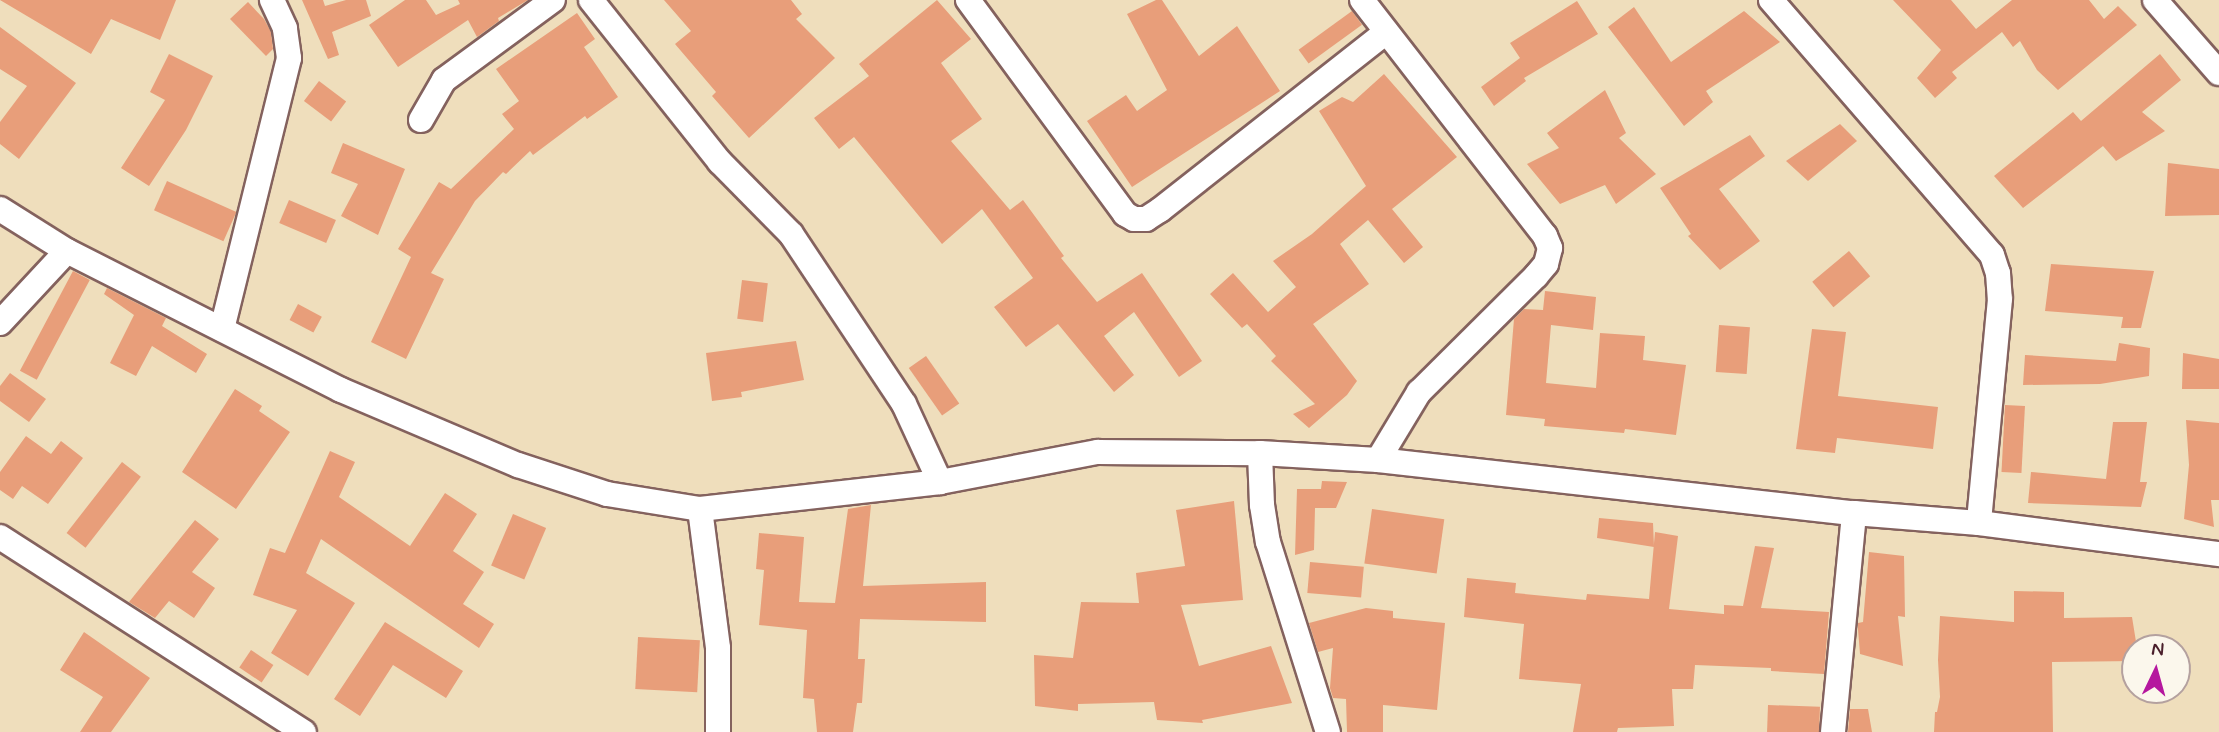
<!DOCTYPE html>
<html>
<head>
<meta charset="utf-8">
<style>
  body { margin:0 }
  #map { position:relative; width:2219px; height:732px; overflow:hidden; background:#efdebc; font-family:Mynerve,sans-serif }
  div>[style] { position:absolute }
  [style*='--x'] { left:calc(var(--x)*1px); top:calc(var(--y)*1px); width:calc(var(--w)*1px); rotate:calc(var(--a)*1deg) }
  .building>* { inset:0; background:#e89e7a; transform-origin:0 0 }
  .roads { filter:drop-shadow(2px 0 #84625e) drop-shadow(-2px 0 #84625e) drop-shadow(0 2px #84625e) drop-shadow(0 -2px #84625e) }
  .minor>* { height:24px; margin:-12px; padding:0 12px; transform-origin:12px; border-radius:12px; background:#fff }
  span { translate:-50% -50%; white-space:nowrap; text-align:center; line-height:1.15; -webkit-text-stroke:7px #fbf7ec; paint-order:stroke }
  .north { position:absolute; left:2121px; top:634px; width:70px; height:70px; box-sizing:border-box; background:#fbf7ec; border:2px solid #b4a19f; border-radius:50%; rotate:5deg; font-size:19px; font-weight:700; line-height:28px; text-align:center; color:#4a1f2b }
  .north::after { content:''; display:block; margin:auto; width:24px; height:32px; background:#b5179e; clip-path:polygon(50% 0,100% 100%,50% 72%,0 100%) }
</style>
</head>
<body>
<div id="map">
  <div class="building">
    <i style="clip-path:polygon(0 0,176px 0,160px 40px,111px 19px,91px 54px)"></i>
    <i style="clip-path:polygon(302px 0,323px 0,325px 6px,346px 0,366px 0,371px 16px,332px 32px,339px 55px,328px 59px)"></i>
    <i style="clip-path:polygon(405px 0,426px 0,436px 15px,460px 4px,458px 0,528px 0,498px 18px,499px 21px,477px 37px,468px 20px,398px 67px,369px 25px)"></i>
    <i style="clip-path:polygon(664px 0,791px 0,802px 14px,796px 19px,835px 58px,749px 138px,712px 96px,716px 92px,675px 44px,691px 31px)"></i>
    <i style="clip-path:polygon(937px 0,971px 39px,941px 63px,982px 119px,951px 141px,1010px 210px,1023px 200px,1064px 256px,1061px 258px,1097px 302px,1142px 273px,1202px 361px,1179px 377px,1134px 312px,1104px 336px,1134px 375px,1114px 392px,1058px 324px,1026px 347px,994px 307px,1033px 278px,982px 209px,942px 244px,854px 137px,839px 149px,814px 118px,869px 76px,859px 64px)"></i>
    <i style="clip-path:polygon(1156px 0,1162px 0,1199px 56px,1237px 26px,1280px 91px,1132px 187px,1087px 121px,1126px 95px,1137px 111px,1167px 90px,1127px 14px)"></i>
    <i style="clip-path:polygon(1893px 0,1951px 0,1976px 29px,2012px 0,2089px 0,2104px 19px,2118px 6px,2137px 25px,2058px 90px,2037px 70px,2020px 41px,2013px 47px,2002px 32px,1952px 72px,1957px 78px,1935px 98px,1917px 78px,1941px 50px)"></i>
    <i style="clip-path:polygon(1577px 1px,1598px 34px,1524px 78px,1526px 81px,1494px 106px,1481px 87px,1520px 58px,1510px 43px)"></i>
    <i style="clip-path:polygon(248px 2px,264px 19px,271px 32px,273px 49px,266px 56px,230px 19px)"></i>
    <i style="clip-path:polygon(1634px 7px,1671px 62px,1744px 11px,1780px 42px,1706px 91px,1713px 102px,1684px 126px,1608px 27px)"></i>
    <i style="left:1352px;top:11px;width:17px;height:66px;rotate:54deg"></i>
    <i style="clip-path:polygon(577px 13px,595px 39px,584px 47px,618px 97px,587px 119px,585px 116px,533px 155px,530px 151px,506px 174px,503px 172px,475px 201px,431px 273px,444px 279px,406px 359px,371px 342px,411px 257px,398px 249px,439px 182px,451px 189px,514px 129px,502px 114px,519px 101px,496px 69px)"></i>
    <i style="clip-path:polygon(0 27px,76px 83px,19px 159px,0 144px,0 122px,27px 86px,0 69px)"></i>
    <i style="clip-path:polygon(169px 54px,213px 76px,186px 130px,149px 186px,121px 168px,165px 100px,150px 92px)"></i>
    <i style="clip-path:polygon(2160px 54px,2181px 80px,2142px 112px,2165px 131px,2116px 161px,2103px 146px,2023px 208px,1994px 176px,2073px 112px,2081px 121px)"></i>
    <i style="clip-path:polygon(1384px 74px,1457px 157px,1392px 209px,1423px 247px,1404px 263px,1368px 220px,1340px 244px,1369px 284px,1313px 324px,1357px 381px,1347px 395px,1309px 428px,1293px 414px,1315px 404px,1271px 361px,1276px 356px,1247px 324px,1242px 328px,1210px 294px,1233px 273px,1268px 312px,1296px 287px,1273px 261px,1312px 234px,1366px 186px,1319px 111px,1342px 97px,1353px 102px)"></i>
    <i style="left:319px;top:81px;width:34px;height:25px;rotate:37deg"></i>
    <i style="clip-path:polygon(1605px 90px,1626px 133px,1619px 138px,1656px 174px,1616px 204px,1605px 185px,1560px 204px,1527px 164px,1559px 148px,1547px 133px)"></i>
    <i style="clip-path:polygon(1840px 124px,1857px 141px,1808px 181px,1786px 161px)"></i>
    <i style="clip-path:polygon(1750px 135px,1765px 156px,1719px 189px,1760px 241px,1720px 270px,1688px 236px,1691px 234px,1660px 188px)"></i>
    <i style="clip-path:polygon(343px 143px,405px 169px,378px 235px,341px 216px,358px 184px,331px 173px)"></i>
    <i style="clip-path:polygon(2168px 163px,2219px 169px,2219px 215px,2165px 216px)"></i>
    <i style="left:167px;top:181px;width:76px;height:32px;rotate:24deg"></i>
    <i style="left:289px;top:200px;width:51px;height:25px;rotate:23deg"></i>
    <i style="left:1849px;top:251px;width:33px;height:48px;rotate:50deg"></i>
    <i style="clip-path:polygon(2051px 264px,2154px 271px,2141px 328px,2121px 328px,2123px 317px,2045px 311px)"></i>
    <i style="left:73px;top:271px;width:19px;height:113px;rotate:28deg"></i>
    <i style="left:742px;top:280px;width:26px;height:39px;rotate:7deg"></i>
    <i style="clip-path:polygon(107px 288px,166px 318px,162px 326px,207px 354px,196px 373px,152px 346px,136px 376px,110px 363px,134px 315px,104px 294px)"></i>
    <i style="clip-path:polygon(1545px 291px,1596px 297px,1593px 330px,1551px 325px,1546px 383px,1596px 388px,1600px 333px,1645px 336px,1643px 360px,1686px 365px,1676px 435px,1625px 429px,1624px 433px,1544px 426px,1545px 419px,1506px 415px,1514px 319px,1524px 309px,1543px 310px)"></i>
    <i style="left:298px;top:304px;width:27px;height:18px;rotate:28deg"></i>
    <i style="left:1719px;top:325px;width:31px;height:47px;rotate:4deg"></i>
    <i style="clip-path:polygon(1812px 329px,1846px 332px,1838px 396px,1938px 407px,1933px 449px,1837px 438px,1835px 453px,1796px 449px)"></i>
    <i style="clip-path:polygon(796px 341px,804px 380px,741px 392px,742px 397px,712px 401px,706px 353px)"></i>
    <i style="clip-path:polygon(2119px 343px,2150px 348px,2149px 376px,2100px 384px,2023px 385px,2025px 355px,2116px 361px)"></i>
    <i style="clip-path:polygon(2183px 353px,2219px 359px,2219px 389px,2182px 389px)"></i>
    <i style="left:926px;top:356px;width:58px;height:21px;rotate:55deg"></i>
    <i style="clip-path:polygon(10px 373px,46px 399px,29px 422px,0 401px,0 386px)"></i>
    <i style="clip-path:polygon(235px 389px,262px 406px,259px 411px,290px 432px,236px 509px,182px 472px)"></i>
    <i style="left:2005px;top:405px;width:20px;height:67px;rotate:3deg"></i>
    <i style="clip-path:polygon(2186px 420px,2219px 423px,2219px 500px,2211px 500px,2214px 527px,2184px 519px,2189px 465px)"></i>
    <i style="clip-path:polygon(2113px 422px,2147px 422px,2140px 482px,2147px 482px,2141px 507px,2028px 503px,2031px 472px,2106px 479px)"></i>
    <i style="clip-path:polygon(26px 436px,51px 454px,61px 441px,83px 458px,48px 504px,22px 486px,13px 499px,0 490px,0 472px)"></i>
    <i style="clip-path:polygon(330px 451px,355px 462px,339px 497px,410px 546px,445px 493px,477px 514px,453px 551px,484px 572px,463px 604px,494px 624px,479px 648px,321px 539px,306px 573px,355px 603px,308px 676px,271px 653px,297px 610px,253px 595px,270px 548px,285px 553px)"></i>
    <i style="left:122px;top:462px;width:24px;height:90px;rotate:38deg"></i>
    <i style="clip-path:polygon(1322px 481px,1347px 482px,1336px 508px,1315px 508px,1314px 550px,1295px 555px,1297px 489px,1321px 489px)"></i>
    <i style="clip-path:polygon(1234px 501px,1243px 600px,1181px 605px,1199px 666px,1271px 646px,1292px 703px,1202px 720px,1203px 723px,1157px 720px,1154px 702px,1078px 704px,1078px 711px,1035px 706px,1034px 655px,1073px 658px,1081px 602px,1139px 603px,1136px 573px,1185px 566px,1176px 510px)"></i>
    <i style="clip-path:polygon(871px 505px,863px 586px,986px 582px,986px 622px,860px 619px,858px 659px,865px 659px,862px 703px,857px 703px,853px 732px,817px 732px,814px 699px,803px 698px,807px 630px,759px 625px,764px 570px,756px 569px,759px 533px,804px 537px,799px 602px,835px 603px,848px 509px)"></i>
    <i style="left:1372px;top:509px;width:73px;height:55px;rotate:8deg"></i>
    <i style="left:513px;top:514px;width:36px;height:56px;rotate:23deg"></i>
    <i style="clip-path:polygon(1599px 518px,1653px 523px,1654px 547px,1597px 538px)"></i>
    <i style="clip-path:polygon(195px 520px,219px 539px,192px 572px,215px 588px,194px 618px,169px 601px,155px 618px,129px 602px)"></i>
    <i style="clip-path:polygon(1655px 532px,1678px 536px,1669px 609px,1724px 614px,1724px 605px,1743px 606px,1755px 546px,1774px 548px,1761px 608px,1829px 612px,1824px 674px,1771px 671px,1771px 668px,1695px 665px,1693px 689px,1672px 689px,1674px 726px,1618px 728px,1617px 732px,1573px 732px,1581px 684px,1519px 679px,1524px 624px,1464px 617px,1467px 578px,1516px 583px,1515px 593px,1586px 600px,1587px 594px,1649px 599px)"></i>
    <i style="clip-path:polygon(1869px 552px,1904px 556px,1905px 617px,1898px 616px,1903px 666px,1860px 654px,1858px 629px,1858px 623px,1863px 622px)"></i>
    <i style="left:1310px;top:562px;width:54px;height:31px;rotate:5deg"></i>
    <i style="clip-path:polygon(2014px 591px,2064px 592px,2064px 618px,2132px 617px,2137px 648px,2135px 661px,2052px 662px,2053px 732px,1934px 732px,1935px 712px,1937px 712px,1940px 697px,1938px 660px,1940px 616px,2014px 622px)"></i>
    <i style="clip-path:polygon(1366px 608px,1393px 611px,1393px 618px,1445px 623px,1437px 710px,1383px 705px,1383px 732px,1347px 732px,1346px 699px,1333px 698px,1330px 688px,1333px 648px,1318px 652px,1309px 623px)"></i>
    <i style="clip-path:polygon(385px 622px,463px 671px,446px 698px,393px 665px,360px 716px,334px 699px)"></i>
    <i style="clip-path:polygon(84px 632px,150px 678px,111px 732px,80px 732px,103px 697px,60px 670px)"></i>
    <i style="left:638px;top:637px;width:62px;height:52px;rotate:3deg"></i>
    <i style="left:251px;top:650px;width:27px;height:21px;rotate:34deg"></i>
    <i style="left:1768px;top:705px;width:52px;height:27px;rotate:2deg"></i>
    <i style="clip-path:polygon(1850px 709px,1868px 709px,1872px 732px,1848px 732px)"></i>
  </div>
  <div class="roads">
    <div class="minor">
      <i style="--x:591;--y:0;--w:207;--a:51.5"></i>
      <i style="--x:720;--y:162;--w:101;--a:45.4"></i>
      <i style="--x:791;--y:234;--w:204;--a:56.4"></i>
      <i style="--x:904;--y:404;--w:86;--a:65.2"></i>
      <i style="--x:968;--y:0;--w:265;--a:53.7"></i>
      <i style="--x:1125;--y:214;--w:10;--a:29"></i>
      <i style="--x:1134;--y:219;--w:12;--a:0"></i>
      <i style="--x:1146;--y:219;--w:17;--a:-33"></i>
      <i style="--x:1160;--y:210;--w:288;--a:-38.2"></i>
      <i style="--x:1362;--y:0;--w:299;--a:52.2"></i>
      <i style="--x:1545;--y:236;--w:13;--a:67"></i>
      <i style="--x:1550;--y:248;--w:16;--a:104"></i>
      <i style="--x:1546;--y:264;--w:16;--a:130"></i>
      <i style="--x:1536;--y:276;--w:165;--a:135.2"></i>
      <i style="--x:1419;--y:392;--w:79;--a:121.1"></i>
      <i style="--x:1771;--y:0;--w:337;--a:49.1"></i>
      <i style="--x:1992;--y:255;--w:19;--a:72"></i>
      <i style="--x:1998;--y:273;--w:26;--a:86"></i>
      <i style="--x:2000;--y:299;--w:225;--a:95.4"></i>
      <i style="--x:2155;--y:0;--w:97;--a:48.8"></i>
      <i style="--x:421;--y:120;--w:46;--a:-60.1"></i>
      <i style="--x:444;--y:80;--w:135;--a:-36.3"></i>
      <i style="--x:0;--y:209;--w:79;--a:32.1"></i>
      <i style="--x:67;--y:251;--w:307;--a:26.9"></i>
      <i style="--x:341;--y:390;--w:192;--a:23"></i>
      <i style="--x:518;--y:465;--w:94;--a:18"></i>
      <i style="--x:607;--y:494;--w:94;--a:9.2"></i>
      <i style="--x:700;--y:509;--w:242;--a:-6.4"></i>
      <i style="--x:940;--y:482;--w:161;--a:-10.8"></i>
      <i style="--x:1098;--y:452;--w:162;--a:0.4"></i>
      <i style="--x:1260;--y:453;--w:118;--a:3.4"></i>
      <i style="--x:1378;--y:460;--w:479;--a:6.4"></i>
      <i style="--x:1854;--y:513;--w:125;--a:4.6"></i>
      <i style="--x:1979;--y:523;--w:242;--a:7.4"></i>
      <i style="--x:0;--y:323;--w:98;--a:-47.1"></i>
      <i style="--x:222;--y:329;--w:279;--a:-76.1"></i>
      <i style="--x:289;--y:58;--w:30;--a:-98"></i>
      <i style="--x:285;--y:28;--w:31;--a:-115"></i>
      <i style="--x:1260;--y:453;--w:52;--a:87.8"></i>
      <i style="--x:1262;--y:505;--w:37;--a:81"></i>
      <i style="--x:1268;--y:542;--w:199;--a:72.5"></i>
      <i style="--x:700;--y:509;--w:140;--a:82.6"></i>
      <i style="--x:718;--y:648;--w:84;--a:90"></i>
      <i style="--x:0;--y:537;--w:361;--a:32.7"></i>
      <i style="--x:1833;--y:732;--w:220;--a:-84.5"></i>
    </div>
  </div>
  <div class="north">N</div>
</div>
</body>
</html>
